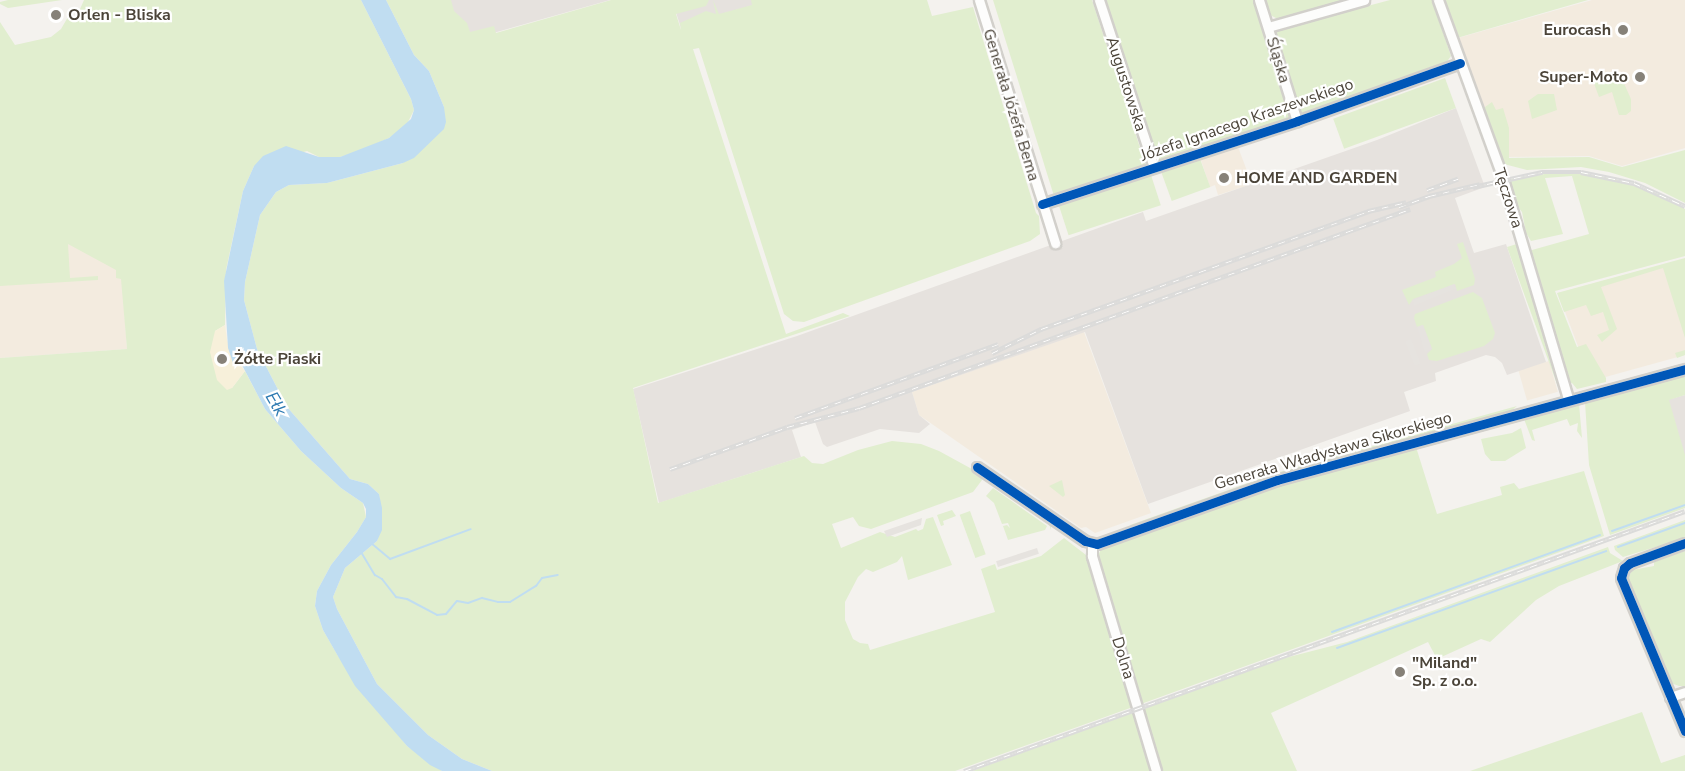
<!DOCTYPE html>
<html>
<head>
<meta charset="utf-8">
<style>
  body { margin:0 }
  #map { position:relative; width:1685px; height:771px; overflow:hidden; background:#f4f2ee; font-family:"Nunito Sans",sans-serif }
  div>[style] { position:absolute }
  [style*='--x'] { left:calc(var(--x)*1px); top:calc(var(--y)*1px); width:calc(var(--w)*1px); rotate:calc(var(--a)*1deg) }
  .commercial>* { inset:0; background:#f3ebdf; transform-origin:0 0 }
  .industrial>* { inset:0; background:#e6e2de }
  .green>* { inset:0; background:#e1eecf; transform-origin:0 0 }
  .sand>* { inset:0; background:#f7f0da }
  .parking>* { inset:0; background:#e6e3df; transform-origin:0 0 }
  .water>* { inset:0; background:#c0ddf1 }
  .stream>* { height:2px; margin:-1px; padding:0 1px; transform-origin:1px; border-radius:1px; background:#c0ddf1 }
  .roads { filter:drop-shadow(2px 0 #d2d0cb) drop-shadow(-2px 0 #d2d0cb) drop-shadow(0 2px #d2d0cb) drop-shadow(0 -2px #d2d0cb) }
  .street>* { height:9px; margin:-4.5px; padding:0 4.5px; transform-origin:4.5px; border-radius:4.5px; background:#fdfdfc }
  .rail>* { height:4.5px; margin-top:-2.25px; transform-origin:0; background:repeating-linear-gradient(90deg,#fff 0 7px,#dbdbda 0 14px); box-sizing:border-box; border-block:2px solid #dbdbda }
  .cycleway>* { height:9px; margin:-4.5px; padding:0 4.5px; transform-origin:4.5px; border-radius:4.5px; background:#0057b8 }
  .dots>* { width:16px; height:16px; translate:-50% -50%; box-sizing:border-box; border:3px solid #fff; border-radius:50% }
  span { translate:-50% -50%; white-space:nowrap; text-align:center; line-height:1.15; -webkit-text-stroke:4.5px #fff; paint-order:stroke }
  .poi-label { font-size:16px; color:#4b4439; font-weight:700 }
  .left { translate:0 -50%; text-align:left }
  .right { translate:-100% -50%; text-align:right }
  .street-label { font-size:16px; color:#4b4439 }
  .water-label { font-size:18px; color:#2e7ab2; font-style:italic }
</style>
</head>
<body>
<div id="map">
  <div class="commercial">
    <i style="clip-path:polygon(1592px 0,1685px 0,1685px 148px,1622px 166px,1589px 156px,1500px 157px,1458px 38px)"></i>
    <i style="clip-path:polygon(1238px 147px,1252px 184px,1218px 195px,1215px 185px,1210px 187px,1201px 160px)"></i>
    <i style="clip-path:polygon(0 202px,121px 266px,127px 349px,0 358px)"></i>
    <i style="clip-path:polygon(1685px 259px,1685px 355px,1591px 381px,1558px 293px)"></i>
    <i style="clip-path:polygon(1084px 332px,1151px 513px,1095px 533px,1086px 527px,1081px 528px,919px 415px,912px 392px)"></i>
    <i style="left:1549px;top:361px;width:32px;height:32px;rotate:74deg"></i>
  </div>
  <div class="industrial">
    <i style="clip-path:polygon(412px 0,610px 0,447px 46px)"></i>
    <i style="clip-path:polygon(672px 0,820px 0,697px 33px,701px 47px,688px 50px)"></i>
    <i style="clip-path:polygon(1456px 108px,1485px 187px,1455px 198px,1474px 253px,1506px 244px,1546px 362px,1507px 375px,1502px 363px,1495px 357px,1486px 355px,1435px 373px,1436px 381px,1404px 392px,1410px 411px,1148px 504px,1085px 332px,912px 392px,919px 415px,930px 424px,919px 433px,880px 429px,827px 447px,823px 444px,815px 422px,792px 430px,801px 457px,659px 503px,633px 389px,797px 336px,1143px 212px,1146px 221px,1377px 140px)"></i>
    <i style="clip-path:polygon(1685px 395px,1685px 480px,1663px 401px)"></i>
  </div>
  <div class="green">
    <i style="clip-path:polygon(8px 0,62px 0,8px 8px,0 4px,0 2px)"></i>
    <i style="clip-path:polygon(84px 0,361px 0,411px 99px,414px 110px,406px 126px,389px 138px,365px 149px,340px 157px,319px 157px,307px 151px,254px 166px,243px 191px,226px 270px,225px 325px,215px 331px,232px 388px,245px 371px,265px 409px,301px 451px,341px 488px,363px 503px,366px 517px,357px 532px,331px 565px,317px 591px,315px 606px,323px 630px,338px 656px,391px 726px,407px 746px,442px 771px,0 771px,0 358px,127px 349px,121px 279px,116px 278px,116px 270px,68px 244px,70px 278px,98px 276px,98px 280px,0 286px,0 22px,15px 45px,51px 37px,61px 29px,68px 17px,77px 16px)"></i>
    <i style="clip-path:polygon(386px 0,451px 0,454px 11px,467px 23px,470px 32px,494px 26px,496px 33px,611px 0,709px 0,706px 6px,676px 14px,681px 30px,680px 23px,706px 11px,716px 14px,713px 0,719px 14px,752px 5px,751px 0,927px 0,932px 16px,973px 7px,1036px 213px,1039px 216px,1040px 234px,1030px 241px,804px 322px,793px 321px,784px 314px,699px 48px,693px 49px,786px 334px,843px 313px,850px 316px,633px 388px,658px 503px,804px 456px,812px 463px,823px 464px,858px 450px,892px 441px,921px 444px,939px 451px,981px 474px,982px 480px,973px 492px,871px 529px,859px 526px,853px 517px,832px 524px,841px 548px,880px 532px,895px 537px,916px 529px,918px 531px,923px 529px,926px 519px,933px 517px,952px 565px,908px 580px,902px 556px,897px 562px,873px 572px,866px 569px,858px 577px,845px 602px,845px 620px,853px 639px,860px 643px,868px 644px,870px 650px,995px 612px,981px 569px,995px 564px,997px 570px,1041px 556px,1064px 538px,1086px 555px,1133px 707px,955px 771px,492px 771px,462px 759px,428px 735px,377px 684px,337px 609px,333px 597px,345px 568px,377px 541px,382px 521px,379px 494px,368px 484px,350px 479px,287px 407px,257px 349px,244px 300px,245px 282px,260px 215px,276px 192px,289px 185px,327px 183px,403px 163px,444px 107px,429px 71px,414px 55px)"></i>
    <i style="clip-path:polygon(993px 0,1092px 0,1146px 166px,1054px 196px)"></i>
    <i style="clip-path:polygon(1106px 0,1254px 0,1291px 118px,1158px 162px)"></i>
    <i style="clip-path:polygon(1266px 0,1346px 0,1278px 19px,1270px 15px)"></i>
    <i style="clip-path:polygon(1390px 0,1432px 0,1451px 56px,1446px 63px,1303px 113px,1299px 111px,1275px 36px,1278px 30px)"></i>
    <i style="clip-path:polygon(1444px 0,1588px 0,1457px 38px)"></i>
    <i style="clip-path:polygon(1614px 74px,1622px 79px,1631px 99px,1631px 111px,1626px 115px,1619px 115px,1612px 92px,1599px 97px,1593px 81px)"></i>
    <i style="left:1445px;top:78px;width:32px;height:119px;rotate:70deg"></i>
    <i style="clip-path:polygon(1538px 94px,1554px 94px,1557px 110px,1532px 119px,1528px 101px)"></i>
    <i style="clip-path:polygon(1492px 102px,1496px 110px,1503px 108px,1509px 128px,1509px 158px,1589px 157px,1622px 167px,1685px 150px,1685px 203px,1645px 183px,1609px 172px,1581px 167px,1527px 170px,1500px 163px,1483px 114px,1485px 107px)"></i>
    <i style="left:1199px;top:156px;width:33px;height:41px;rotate:70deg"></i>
    <i style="left:1150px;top:172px;width:35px;height:97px;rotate:72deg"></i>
    <i style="clip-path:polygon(1551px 173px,1581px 173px,1617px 180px,1660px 195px,1685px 209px,1685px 256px,1555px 291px,1577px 347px,1586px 344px,1606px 378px,1606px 382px,1577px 389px,1572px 383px,1568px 384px,1530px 252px,1532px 250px,1589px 234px,1572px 176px,1545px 178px,1563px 234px,1531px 241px,1526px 233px,1522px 212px,1514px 202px,1507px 180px)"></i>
    <i style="clip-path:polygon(1463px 242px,1475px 279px,1474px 285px,1457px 291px,1455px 284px,1413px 299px,1409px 305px,1402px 290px,1436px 277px,1435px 272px,1454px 264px,1462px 258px,1457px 244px)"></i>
    <i style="clip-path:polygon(1520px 243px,1560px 386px,1558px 387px,1507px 247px)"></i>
    <i style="clip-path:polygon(1685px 258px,1685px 355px,1677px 358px,1675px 353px,1685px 350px,1685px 338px,1663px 268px,1601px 287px,1617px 329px,1602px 342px,1597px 335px,1609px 330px,1603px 312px,1591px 316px,1586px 305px,1564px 312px,1557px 293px)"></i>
    <i style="clip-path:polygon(1473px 292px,1482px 298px,1495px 333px,1493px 339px,1484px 346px,1437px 361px,1429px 360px,1427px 354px,1432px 349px,1423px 325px,1417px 327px,1414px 318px,1415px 314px)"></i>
    <i style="clip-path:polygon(1685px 374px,1685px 395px,1669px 400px,1685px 455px,1685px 508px,1610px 535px,1589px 465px,1585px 402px)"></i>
    <i style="clip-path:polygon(1579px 404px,1582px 438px,1577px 431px,1578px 423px,1570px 426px,1567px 419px,1532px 430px,1535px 441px,1532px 440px,1524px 419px)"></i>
    <i style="clip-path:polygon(1517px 406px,1512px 410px,1276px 476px,1133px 527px,1130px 525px,1276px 473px)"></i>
    <i style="clip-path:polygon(1521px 428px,1526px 448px,1505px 461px,1491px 461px,1485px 454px,1481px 439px,1512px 433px)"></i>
    <i style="clip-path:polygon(1416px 447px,1437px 514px,1502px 495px,1500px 487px,1514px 483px,1519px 489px,1584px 471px,1604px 536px,1141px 704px,1097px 558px,1101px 549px,1260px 490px)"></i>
    <i style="clip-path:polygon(1062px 480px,1065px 495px,1063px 497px,1049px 486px)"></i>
    <i style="clip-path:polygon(994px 483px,1051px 522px,1051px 530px,1049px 524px,991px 484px)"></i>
    <i style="clip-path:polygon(993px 488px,1047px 526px,1045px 530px,1008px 540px,1003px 526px,1007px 525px,1010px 528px,1008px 523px,1002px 524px,994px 503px,986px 496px)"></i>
    <i style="clip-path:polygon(952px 510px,956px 516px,943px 521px,944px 525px,941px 526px,937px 515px)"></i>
    <i style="left:970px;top:511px;width:46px;height:11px;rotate:70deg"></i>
    <i style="clip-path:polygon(1685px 520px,1685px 538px,1623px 557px,1615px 550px,1614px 546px)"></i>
    <i style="clip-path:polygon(1608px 547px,1610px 553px,1623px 561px,1559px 586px,1536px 600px,1490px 642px,1481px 639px,1437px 659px,1428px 642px,1271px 713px,1297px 771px,1161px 771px,1142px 709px,1281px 659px,1347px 642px)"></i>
    <i style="clip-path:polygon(1685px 551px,1685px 686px,1679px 686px,1671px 683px,1628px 578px,1632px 570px,1654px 566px,1654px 562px)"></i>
    <i style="clip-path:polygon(1134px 712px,1152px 771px,972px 771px)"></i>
    <i style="clip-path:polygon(1642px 712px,1661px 763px,1685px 755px,1685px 771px,1470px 771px)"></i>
  </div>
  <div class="sand">
    <i style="clip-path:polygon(225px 325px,227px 340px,237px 362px,245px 371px,232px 388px,227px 390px,217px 380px,210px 352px,215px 331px)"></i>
  </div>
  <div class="parking">
    <i style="left:1454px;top:284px;width:5px;height:45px;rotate:68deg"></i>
    <i style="clip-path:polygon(1423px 325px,1432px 349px,1425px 352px,1417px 327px)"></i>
    <i style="left:1411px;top:339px;width:26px;height:6px;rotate:69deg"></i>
    <i style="clip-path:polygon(922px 518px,921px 525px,887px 537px,884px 531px)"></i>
    <i style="left:1037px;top:548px;width:6px;height:43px;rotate:72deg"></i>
  </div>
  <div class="water">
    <i style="clip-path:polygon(361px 0,386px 0,414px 55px,429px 71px,444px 107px,446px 122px,444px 129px,414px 158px,403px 163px,327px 183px,289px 185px,276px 192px,260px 215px,245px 282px,244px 300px,257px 349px,287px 407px,350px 479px,368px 484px,379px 494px,382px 508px,382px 530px,377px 541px,345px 568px,333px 597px,337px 609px,377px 684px,428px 735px,462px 759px,492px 771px,442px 771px,430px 765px,407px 746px,355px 686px,323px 630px,315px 606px,317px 591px,331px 565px,357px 532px,366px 517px,366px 509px,363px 503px,341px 488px,301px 451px,265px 409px,242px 365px,233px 363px,228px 348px,224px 281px,243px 191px,254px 166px,263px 156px,286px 146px,319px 157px,340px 157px,389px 138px,411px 119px,414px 110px,411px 99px)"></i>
  </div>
  <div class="stream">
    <i style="--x:1612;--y:531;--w:77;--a:-19.6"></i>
    <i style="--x:371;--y:543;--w:25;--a:40"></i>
    <i style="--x:390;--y:559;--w:86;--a:-20.3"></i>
    <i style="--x:1618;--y:547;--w:71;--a:-19.7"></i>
    <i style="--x:361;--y:552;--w:27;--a:59"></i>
    <i style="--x:375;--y:575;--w:8;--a:30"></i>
    <i style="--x:382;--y:579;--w:23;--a:52"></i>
    <i style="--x:396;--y:597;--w:11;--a:10"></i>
    <i style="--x:407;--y:599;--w:34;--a:28"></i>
    <i style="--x:437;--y:615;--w:9;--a:-6"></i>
    <i style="--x:446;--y:614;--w:17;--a:-50"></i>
    <i style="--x:457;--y:601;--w:11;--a:10"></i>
    <i style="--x:468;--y:603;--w:15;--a:-20"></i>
    <i style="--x:482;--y:598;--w:16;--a:14"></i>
    <i style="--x:498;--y:602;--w:12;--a:0"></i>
    <i style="--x:510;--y:602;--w:31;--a:-32"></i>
    <i style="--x:536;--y:586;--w:10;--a:-53"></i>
    <i style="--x:542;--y:578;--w:16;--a:-11"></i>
    <i style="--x:1332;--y:632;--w:285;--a:-19.9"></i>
    <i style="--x:1337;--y:648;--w:286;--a:-19.8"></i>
  </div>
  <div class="roads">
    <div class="street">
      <i style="--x:979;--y:0;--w:255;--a:72.6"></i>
      <i style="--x:1099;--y:0;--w:176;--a:71.8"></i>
      <i style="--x:1259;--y:0;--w:127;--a:72.6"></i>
      <i style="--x:1438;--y:0;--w:190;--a:70"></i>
      <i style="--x:1503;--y:179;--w:229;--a:73.5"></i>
      <i style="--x:1268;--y:27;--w:100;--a:-15.7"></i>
      <i style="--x:1042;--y:204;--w:268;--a:-18"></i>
      <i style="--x:1297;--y:121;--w:173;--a:-19.6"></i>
      <i style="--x:977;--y:467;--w:131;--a:34.4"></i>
      <i style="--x:1085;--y:541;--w:12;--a:14"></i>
      <i style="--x:1097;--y:544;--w:191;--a:-19.6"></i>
      <i style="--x:1277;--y:480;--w:423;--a:-15.2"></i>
      <i style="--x:1685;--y:543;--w:59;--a:160"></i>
      <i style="--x:1630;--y:563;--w:8;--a:140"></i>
      <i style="--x:1624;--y:568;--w:10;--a:107"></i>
      <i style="--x:1621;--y:578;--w:166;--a:67.3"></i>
      <i style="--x:1092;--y:545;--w:11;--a:90"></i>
      <i style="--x:1092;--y:556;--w:224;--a:73.4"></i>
      <i style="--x:1670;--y:697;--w:16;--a:-18"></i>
    </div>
  </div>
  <div class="rail">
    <i style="--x:1473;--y:187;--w:71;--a:-12.3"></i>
    <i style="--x:1542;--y:172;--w:39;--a:0"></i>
    <i style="--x:1581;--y:172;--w:54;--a:11.7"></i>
    <i style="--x:1634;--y:183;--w:56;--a:24.3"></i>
    <i style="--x:1427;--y:190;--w:33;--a:-20"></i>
    <i style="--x:1399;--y:207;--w:32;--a:-20"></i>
    <i style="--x:1429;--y:196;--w:52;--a:-13.2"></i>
    <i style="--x:992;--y:353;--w:55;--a:-26.1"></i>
    <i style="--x:1041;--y:329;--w:348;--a:-19.8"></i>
    <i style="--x:1368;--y:211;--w:39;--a:-13"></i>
    <i style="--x:795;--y:418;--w:216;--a:-20"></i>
    <i style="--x:670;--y:469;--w:124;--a:-19.7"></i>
    <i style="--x:787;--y:427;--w:74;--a:-14.8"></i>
    <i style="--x:859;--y:408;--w:586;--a:-19.86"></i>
    <i style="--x:964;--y:771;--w:766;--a:-19.83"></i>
  </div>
  <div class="cycleway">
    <i style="--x:1042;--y:204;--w:268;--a:-18"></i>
    <i style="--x:1297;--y:121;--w:173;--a:-19.6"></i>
    <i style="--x:977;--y:467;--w:131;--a:34.4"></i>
    <i style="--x:1085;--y:541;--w:12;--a:14"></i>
    <i style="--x:1097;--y:544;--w:191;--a:-19.6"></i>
    <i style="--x:1277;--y:480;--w:423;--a:-15.2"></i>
    <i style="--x:1685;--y:543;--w:59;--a:160"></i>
    <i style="--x:1630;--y:563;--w:8;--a:140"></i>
    <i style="--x:1624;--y:568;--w:10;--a:107"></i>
    <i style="--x:1621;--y:578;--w:166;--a:67.3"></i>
  </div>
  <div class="dots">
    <i style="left:56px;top:15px;background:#868178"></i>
    <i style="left:1623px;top:30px;background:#868178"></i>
    <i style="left:1640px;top:77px;background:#868178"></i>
    <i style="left:1224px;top:178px;background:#868178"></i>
    <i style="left:222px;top:359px;background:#868178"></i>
    <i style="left:1400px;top:672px;background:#868178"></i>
  </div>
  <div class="poi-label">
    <span class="left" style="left:68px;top:15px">Orlen - Bliska</span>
    <span class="right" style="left:1611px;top:30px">Eurocash</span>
    <span class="right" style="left:1628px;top:77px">Super-Moto</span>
    <span class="left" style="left:1236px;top:178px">HOME AND GARDEN</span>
    <span class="left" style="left:234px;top:359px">Żółte Piaski</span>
    <span class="left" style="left:1412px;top:672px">"Miland"<br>Sp. z o.o.</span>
  </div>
  <div class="street-label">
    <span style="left:1278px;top:60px;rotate:73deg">Śląska</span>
    <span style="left:1126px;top:84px;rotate:72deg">Augustowska</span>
    <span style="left:1011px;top:105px;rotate:73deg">Generała Józefa Bema</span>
    <span style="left:1247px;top:120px;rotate:-19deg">Józefa Ignacego Kraszewskiego</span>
    <span style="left:1508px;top:198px;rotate:72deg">Tęczowa</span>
    <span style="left:1333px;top:451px;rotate:-16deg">Generała Władysława Sikorskiego</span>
    <span style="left:1123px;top:658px;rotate:73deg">Dolna</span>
  </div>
  <div class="water-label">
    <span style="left:276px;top:404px;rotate:60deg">Ełk</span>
  </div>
</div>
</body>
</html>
